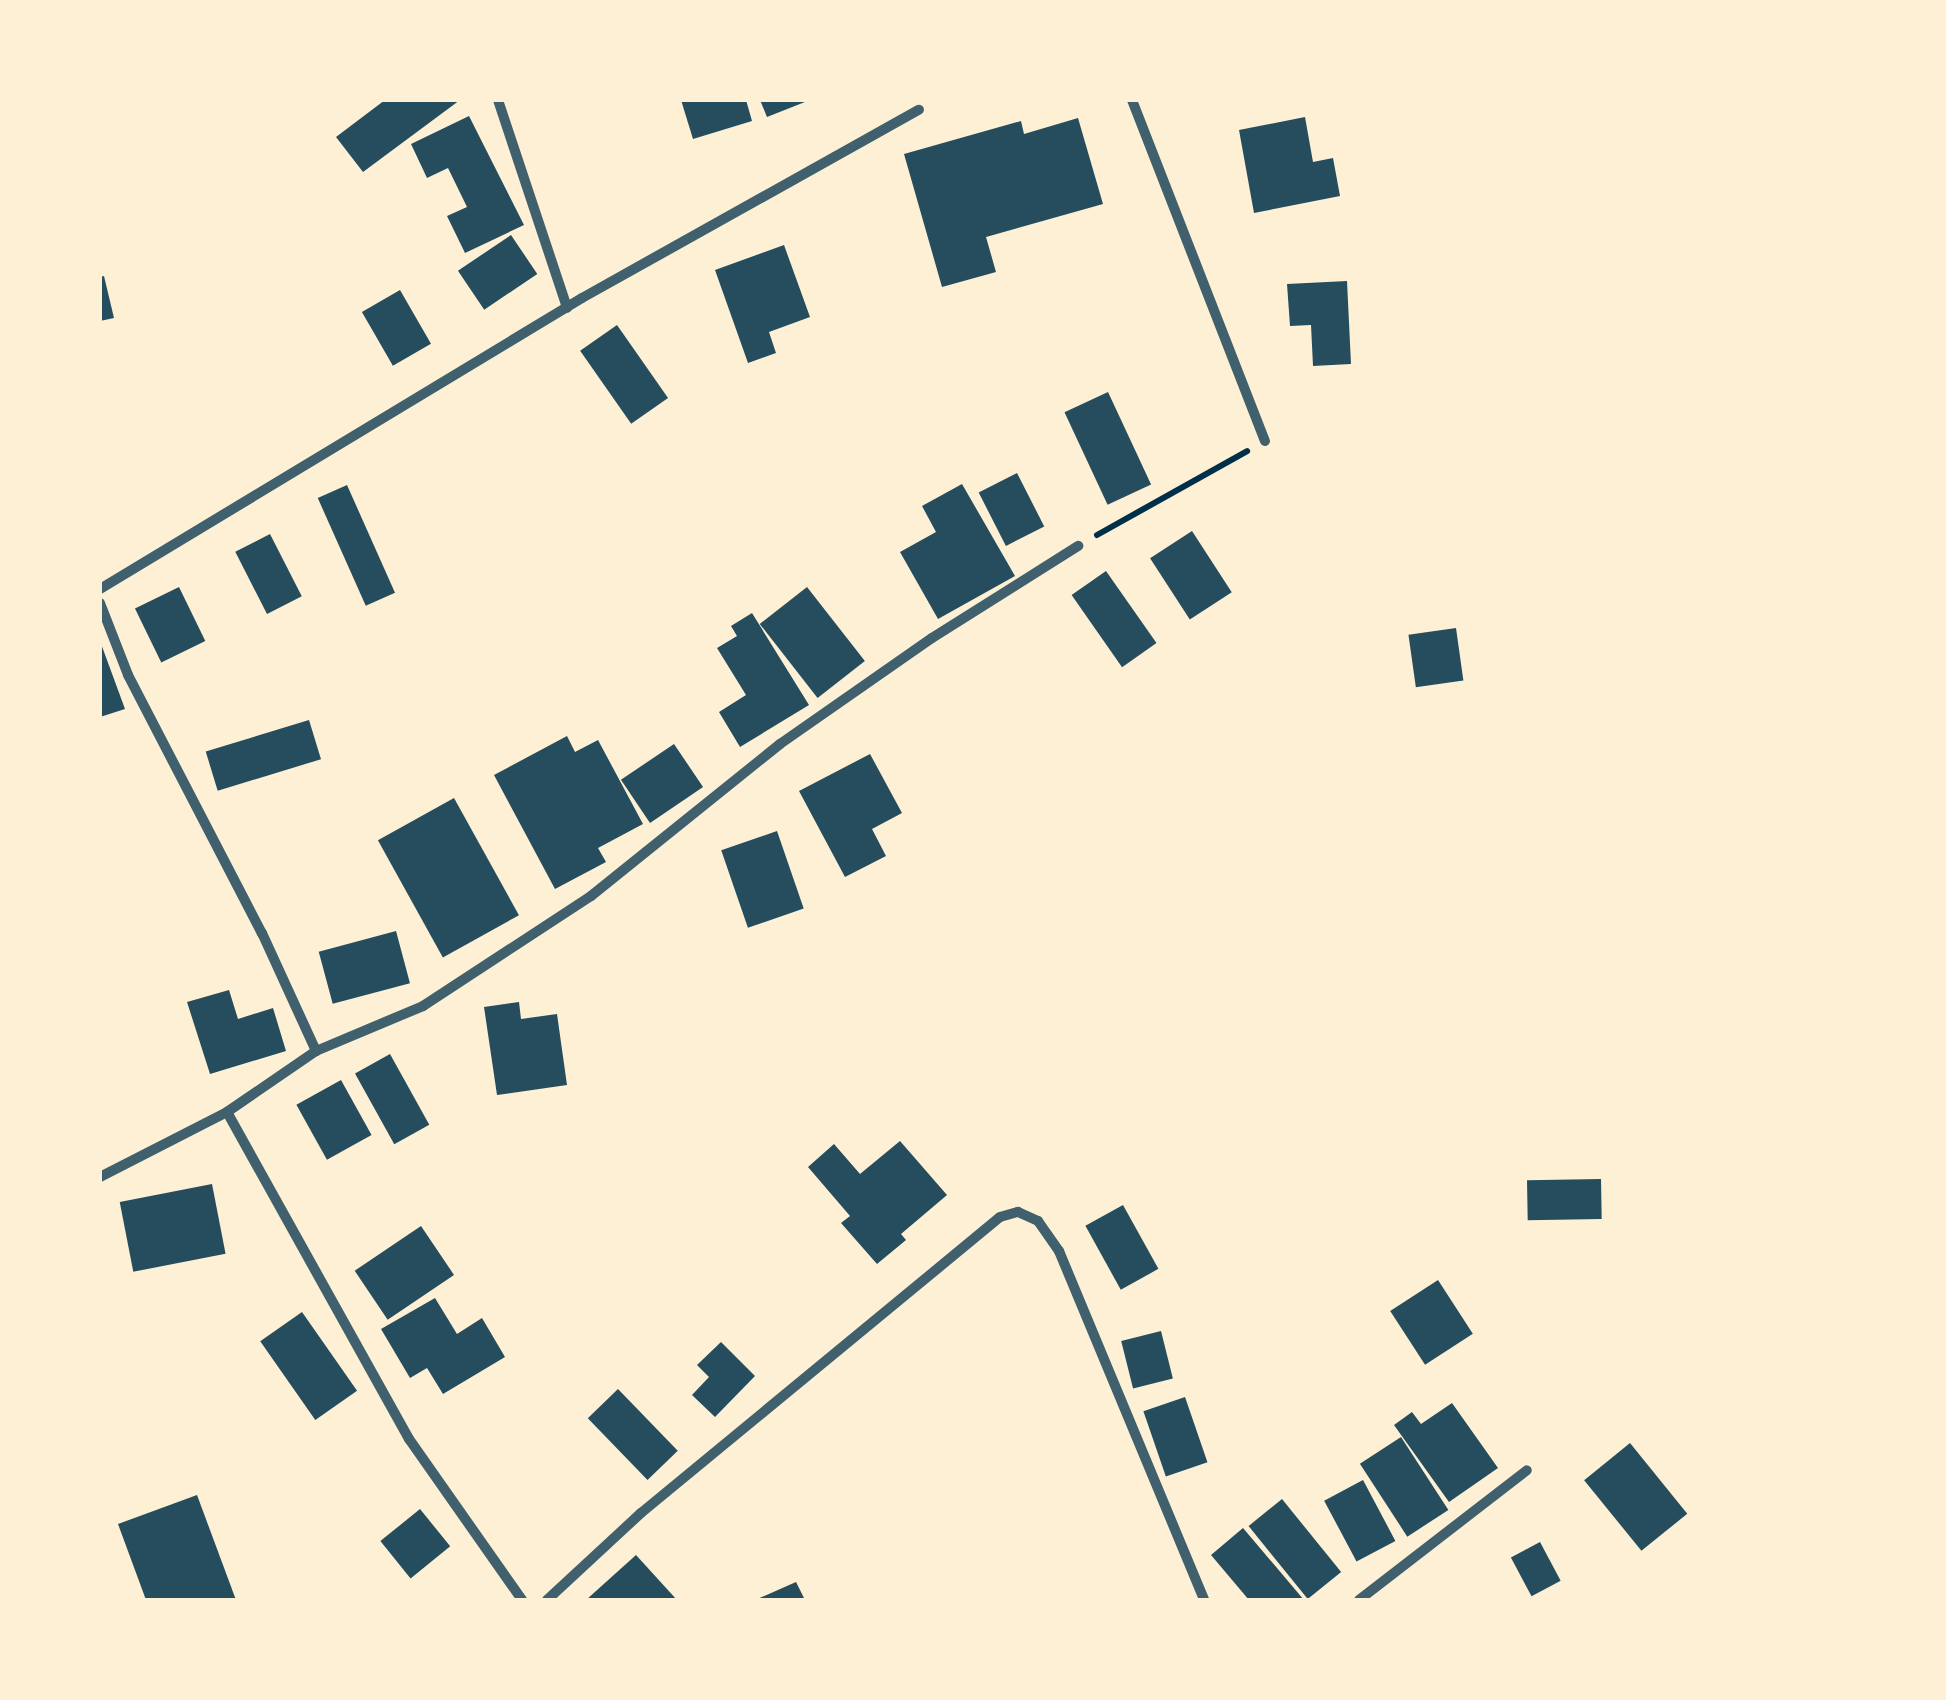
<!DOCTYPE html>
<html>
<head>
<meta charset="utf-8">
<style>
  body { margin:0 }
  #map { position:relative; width:1946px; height:1700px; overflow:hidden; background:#fdf0d5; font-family:Rubik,sans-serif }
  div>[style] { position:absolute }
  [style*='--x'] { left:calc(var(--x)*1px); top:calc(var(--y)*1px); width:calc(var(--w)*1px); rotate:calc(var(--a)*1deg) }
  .building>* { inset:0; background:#264d5e; transform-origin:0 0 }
  .path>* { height:6px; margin:-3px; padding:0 3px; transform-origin:3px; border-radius:3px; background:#003049 }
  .minor>* { height:10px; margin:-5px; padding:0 5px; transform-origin:5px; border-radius:5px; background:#3f606c }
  span { translate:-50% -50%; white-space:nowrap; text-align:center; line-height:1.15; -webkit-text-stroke:10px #fdf0d5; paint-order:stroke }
  .frame { position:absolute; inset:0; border:102px solid #fdf0d5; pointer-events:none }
</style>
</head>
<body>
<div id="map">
  <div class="building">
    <i style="clip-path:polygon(385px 100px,460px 100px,363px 172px,336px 137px)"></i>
    <i style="clip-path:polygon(681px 100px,746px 100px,752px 121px,693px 139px)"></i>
    <i style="clip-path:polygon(760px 100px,810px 100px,767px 117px)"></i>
    <i style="clip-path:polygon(469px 116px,524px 225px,465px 253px,447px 216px,467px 207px,448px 168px,427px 178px,411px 144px)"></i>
    <i style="clip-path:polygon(1305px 117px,1313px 162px,1333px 158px,1340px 196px,1254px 213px,1239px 130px)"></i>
    <i style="clip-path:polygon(1078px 118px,1103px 204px,986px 237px,996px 272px,942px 287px,904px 154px,1021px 121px,1024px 134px)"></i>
    <i style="left:511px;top:235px;width:47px;height:64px;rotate:56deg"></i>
    <i style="clip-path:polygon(784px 245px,810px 317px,769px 332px,776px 353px,748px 363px,715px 270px)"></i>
    <i style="clip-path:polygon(104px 276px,114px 318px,100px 321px,100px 277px)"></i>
    <i style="clip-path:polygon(1347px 281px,1351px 364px,1313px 366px,1311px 325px,1290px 326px,1287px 284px)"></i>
    <i style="left:400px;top:290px;width:62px;height:44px;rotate:60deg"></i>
    <i style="left:617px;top:325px;width:89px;height:45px;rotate:55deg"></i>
    <i style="left:1108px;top:392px;width:102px;height:48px;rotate:65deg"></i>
    <i style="left:1017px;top:473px;width:60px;height:43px;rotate:63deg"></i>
    <i style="clip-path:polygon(962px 484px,1015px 576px,938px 619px,900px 552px,936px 532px,922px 506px)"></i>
    <i style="left:347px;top:485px;width:118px;height:32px;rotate:66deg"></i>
    <i style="left:1192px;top:531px;width:73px;height:50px;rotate:57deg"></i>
    <i style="left:270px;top:534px;width:70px;height:39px;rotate:63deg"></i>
    <i style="left:1106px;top:571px;width:88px;height:42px;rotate:55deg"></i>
    <i style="left:179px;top:587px;width:60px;height:49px;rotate:64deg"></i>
    <i style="left:807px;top:587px;width:94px;height:60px;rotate:52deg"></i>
    <i style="clip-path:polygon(752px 613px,809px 705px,740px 747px,719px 712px,746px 695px,717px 648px,737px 636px,731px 626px)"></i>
    <i style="left:1456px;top:628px;width:53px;height:48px;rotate:82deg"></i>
    <i style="clip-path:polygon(100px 641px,125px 709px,100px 717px)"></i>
    <i style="left:309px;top:720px;width:41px;height:108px;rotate:73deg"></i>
    <i style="clip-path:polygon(567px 736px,575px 752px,598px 740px,643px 824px,598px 848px,606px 862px,555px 889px,494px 775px)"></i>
    <i style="left:674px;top:744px;width:52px;height:64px;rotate:56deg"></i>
    <i style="clip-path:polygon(870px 754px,902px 813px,872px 829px,886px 856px,845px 877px,799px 791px)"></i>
    <i style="left:454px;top:798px;width:134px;height:87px;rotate:61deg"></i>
    <i style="left:777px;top:831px;width:82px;height:59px;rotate:71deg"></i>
    <i style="left:396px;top:931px;width:54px;height:80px;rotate:75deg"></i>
    <i style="clip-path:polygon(229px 990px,238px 1019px,273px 1008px,286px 1051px,210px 1074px,187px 1002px)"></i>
    <i style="clip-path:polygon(519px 1002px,521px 1019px,557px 1014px,567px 1085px,497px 1095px,484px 1007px)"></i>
    <i style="left:390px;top:1054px;width:81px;height:40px;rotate:61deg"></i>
    <i style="left:341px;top:1080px;width:63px;height:51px;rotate:61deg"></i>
    <i style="clip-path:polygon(900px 1141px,947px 1195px,901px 1234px,906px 1240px,877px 1264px,841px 1223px,850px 1216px,808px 1167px,834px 1144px,860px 1174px)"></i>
    <i style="left:1601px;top:1179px;width:40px;height:74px;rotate:89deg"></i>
    <i style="left:212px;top:1184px;width:71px;height:94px;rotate:79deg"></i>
    <i style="left:1123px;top:1205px;width:73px;height:43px;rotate:61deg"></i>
    <i style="left:421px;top:1226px;width:59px;height:80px;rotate:56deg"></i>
    <i style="left:1438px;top:1280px;width:64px;height:57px;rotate:57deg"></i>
    <i style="clip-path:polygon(435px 1298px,457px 1334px,482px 1318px,505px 1357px,443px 1394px,427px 1368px,410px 1378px,381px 1329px)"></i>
    <i style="left:302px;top:1312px;width:96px;height:51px;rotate:55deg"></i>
    <i style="left:1161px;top:1331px;width:49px;height:41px;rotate:76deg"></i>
    <i style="clip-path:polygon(721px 1342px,755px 1376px,715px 1417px,692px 1395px,709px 1377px,697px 1365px)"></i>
    <i style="left:618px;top:1389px;width:86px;height:42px;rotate:46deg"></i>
    <i style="left:1185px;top:1397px;width:69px;height:44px;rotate:71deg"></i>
    <i style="clip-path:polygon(1452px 1403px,1498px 1468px,1449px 1502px,1394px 1425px,1412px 1412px,1421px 1424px)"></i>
    <i style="left:1401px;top:1437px;width:87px;height:49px;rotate:57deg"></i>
    <i style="left:1630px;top:1443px;width:91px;height:59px;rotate:51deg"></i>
    <i style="left:1363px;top:1480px;width:69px;height:44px;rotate:62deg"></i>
    <i style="clip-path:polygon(197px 1495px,236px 1600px,146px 1600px,118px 1524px)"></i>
    <i style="left:1282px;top:1499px;width:94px;height:43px;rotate:51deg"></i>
    <i style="left:420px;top:1509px;width:48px;height:51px;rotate:51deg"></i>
    <i style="clip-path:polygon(1243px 1528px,1304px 1600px,1249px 1600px,1211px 1555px)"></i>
    <i style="left:1540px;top:1542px;width:44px;height:33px;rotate:62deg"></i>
    <i style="clip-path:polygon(636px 1555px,677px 1600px,586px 1600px)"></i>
    <i style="clip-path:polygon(796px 1582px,805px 1600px,755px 1600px)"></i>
  </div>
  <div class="path">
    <i style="--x:1097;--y:535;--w:172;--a:-29.2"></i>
  </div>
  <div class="minor">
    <i style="--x:498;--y:100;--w:219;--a:71.6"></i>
    <i style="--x:1132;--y:100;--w:366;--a:68.7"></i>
    <i style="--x:100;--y:589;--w:563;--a:-31.12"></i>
    <i style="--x:582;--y:298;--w:386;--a:-29.2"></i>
    <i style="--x:100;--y:603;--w:77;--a:68.7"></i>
    <i style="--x:128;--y:675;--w:291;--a:62.6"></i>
    <i style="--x:262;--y:933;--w:130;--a:65.4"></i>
    <i style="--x:227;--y:1112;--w:374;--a:60.9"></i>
    <i style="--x:409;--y:1439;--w:197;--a:54.9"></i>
    <i style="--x:100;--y:1177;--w:143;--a:-27.1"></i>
    <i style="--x:227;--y:1112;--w:108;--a:-34.4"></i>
    <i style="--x:316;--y:1051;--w:116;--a:-22.8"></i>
    <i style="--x:423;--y:1006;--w:201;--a:-33.2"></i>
    <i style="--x:591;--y:896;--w:243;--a:-38.8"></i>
    <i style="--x:780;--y:744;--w:185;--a:-34.9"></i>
    <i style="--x:932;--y:638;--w:173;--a:-32.2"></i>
    <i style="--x:547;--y:1600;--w:128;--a:-42.8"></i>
    <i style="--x:641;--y:1513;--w:465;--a:-39.5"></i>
    <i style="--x:1000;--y:1217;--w:19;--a:-16"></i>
    <i style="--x:1018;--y:1212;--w:22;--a:24"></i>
    <i style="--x:1038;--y:1221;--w:37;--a:55"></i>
    <i style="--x:1059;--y:1251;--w:378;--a:67.4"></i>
    <i style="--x:1359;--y:1600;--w:212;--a:-37.7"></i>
  </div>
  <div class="frame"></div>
</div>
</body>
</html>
